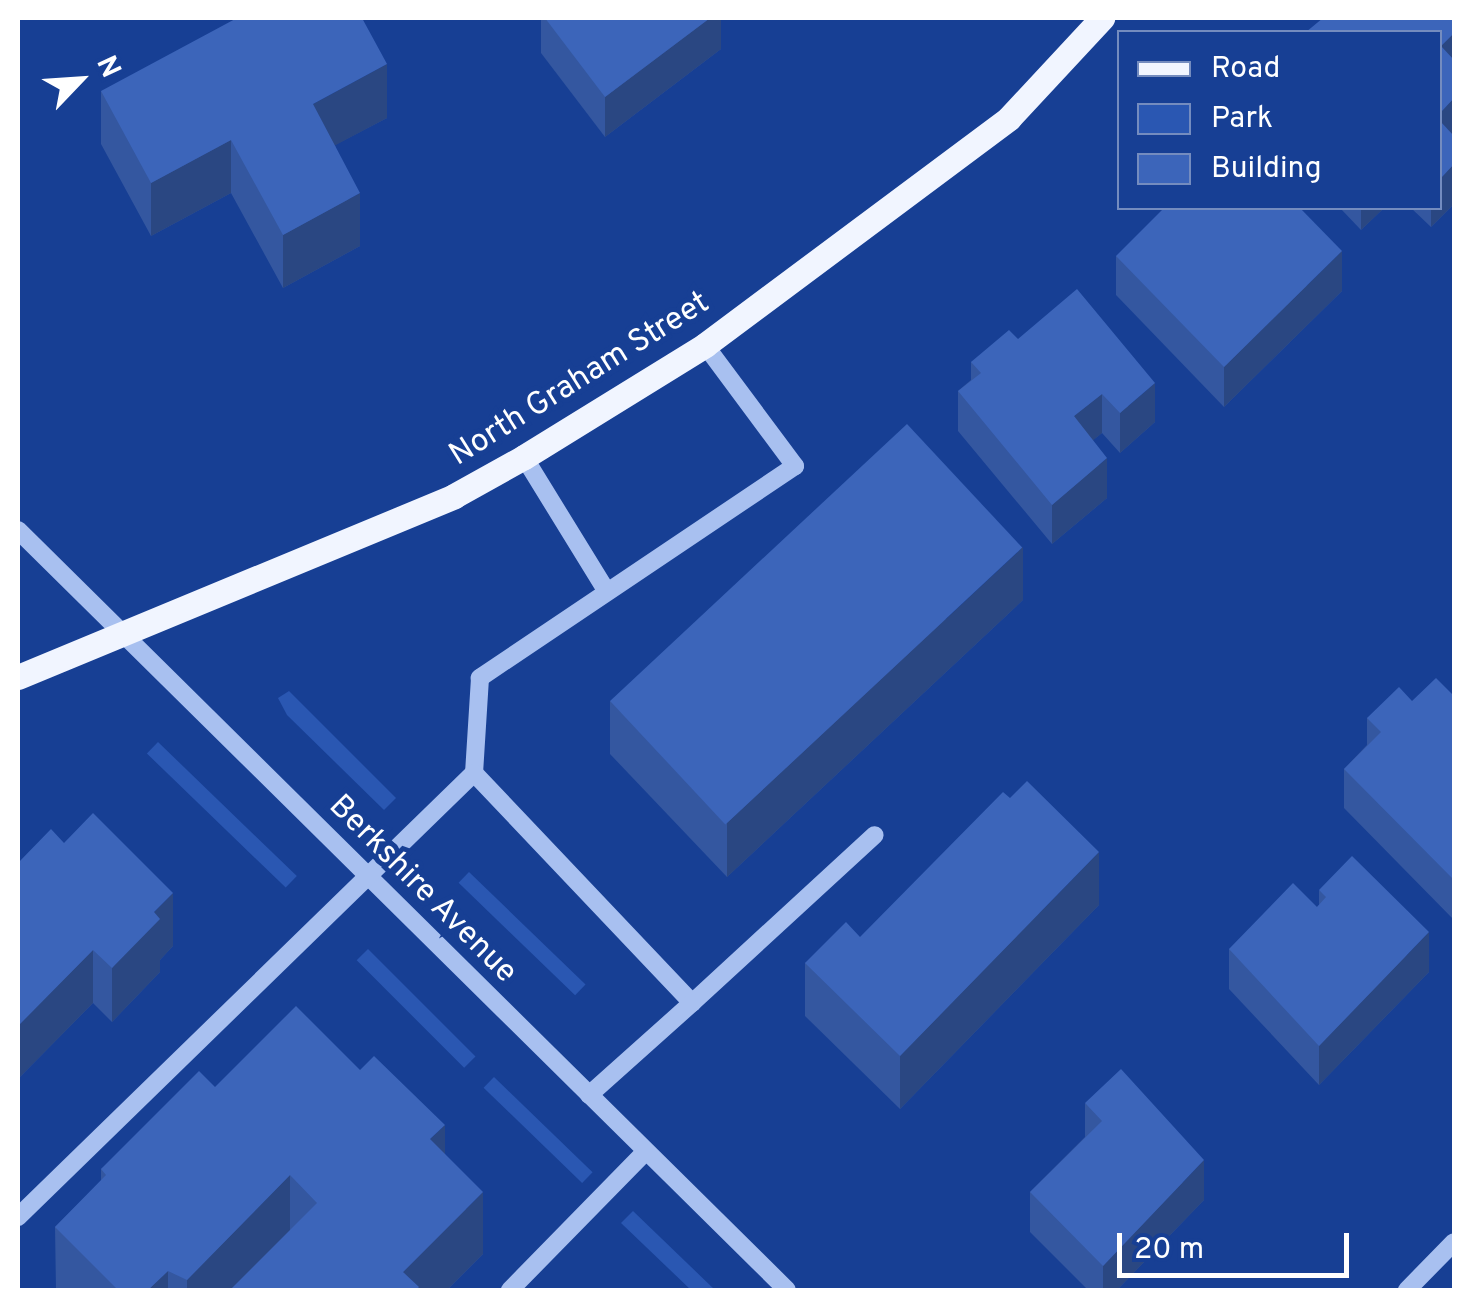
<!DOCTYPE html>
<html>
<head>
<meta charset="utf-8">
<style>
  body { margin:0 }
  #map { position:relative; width:1472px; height:1308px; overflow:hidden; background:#173f94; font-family:Overpass,sans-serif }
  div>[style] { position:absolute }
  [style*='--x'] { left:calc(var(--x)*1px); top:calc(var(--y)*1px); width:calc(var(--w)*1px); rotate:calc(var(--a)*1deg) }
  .green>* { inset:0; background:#2a57b2; transform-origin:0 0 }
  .minor>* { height:18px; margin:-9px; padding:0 9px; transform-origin:9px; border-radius:9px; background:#a8c0f0 }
  .major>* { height:25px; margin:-12.5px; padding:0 12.5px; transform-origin:12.5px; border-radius:12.5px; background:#f1f5ff }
  .wall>* { inset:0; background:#3457a0 }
  .shaded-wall>* { inset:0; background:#2a4782 }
  .building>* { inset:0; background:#3c65ba; transform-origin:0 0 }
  span { translate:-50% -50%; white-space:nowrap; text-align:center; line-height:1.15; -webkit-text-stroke:10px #173f94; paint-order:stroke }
  .street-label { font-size:32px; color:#fff }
  .frame { position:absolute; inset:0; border:20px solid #fff; pointer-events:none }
  .legend { position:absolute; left:1117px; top:30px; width:325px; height:180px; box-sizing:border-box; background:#173f94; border:2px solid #748cbf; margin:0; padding:12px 18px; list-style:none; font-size:30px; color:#fff }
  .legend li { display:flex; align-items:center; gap:20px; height:50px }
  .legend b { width:50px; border:2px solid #748cbf }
  .north { position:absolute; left:30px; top:30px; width:100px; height:100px; -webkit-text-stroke:8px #173f94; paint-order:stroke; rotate:65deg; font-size:28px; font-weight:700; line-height:40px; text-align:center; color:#fff }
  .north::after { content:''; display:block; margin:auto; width:35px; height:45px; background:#fff; clip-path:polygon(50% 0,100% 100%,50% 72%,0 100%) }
  .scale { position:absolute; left:1117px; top:1233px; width:232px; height:45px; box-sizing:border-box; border:5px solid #fff; border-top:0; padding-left:12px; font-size:30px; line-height:35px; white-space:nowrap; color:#fff; -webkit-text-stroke:8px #173f94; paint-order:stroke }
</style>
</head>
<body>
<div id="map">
  <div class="green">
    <i style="clip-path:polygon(289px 691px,396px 798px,384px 810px,287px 715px,278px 698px)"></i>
    <i style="left:158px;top:742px;width:193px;height:16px;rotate:44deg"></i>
    <i style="left:469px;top:872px;width:162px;height:15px;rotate:44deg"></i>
    <i style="left:368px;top:949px;width:152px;height:16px;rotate:45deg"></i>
    <i style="left:494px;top:1077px;width:137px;height:15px;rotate:44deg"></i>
    <i style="clip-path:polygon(633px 1211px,715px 1290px,691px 1290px,621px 1223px)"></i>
  </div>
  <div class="minor">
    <i style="--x:705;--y:345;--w:151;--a:53.4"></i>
    <i style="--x:795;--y:466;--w:380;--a:146.1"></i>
    <i style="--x:480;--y:678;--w:95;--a:93.6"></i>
    <i style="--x:474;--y:773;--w:317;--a:46.5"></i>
    <i style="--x:692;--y:1003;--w:248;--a:-42.6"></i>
    <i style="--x:524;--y:457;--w:158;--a:58.4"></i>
    <i style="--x:18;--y:530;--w:1081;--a:44.66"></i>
    <i style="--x:589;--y:1095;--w:138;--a:-41.8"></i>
    <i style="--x:18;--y:1217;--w:636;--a:-44.24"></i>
    <i style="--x:510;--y:1290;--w:194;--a:-45.6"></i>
    <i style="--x:1407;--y:1290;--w:67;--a:-45.6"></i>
  </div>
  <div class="major">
    <i style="--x:18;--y:677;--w:472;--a:-22.5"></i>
    <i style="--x:454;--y:496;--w:80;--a:-29.1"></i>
    <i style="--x:524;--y:457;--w:213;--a:-31.7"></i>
    <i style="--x:705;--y:345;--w:379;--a:-36.7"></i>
    <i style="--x:1009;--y:118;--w:137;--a:-47.1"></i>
  </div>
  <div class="wall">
    <i style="clip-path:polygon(541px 18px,721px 18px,721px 49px,605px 137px,541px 53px)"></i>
    <i style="clip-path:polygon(1323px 18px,1454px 18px,1454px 204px,1431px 227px,1411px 208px,1440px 208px,1440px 32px)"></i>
    <i style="clip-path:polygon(101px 91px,387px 118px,335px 145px,360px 246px,283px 288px,231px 193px,151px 236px,101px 144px)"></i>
    <i style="clip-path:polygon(1340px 208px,1384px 208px,1361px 230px)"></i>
    <i style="clip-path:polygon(1116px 256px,1342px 291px,1224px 407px,1116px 295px)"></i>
    <i style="clip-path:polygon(1018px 339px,1155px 422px,1120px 453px,1102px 433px,1093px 440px,1107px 498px,1052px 544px,958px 431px,958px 391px,971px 380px,971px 362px)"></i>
    <i style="clip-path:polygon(1023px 600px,727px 877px,610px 754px,610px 701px)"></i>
    <i style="clip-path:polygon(1454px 696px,1454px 920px,1344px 808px,1344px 769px,1367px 745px,1367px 718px,1412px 701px)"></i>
    <i style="clip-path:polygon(18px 863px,173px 946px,160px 960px,160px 972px,112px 1022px,93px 1003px,18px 1079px)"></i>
    <i style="clip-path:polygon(1319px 890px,1429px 972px,1319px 1085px,1229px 989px,1229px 949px,1317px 907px,1319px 905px)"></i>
    <i style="clip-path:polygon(1099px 905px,900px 1109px,805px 1016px,805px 963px,860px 937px)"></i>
    <i style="clip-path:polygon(215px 1087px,445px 1154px,483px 1254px,447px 1290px,56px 1290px,55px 1227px,101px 1181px,101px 1169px)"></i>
    <i style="clip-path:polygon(1085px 1103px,1204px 1200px,1117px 1290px,1088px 1290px,1030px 1232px,1030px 1192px,1085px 1137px)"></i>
  </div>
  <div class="shaded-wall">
    <i style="clip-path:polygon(710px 18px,721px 18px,721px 49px,605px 137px,605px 97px)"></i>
    <i style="clip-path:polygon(1454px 33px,1454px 73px,1441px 46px)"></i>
    <i style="clip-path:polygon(387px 64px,387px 118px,313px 157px,313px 104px)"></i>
    <i style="clip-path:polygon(1454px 98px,1454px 138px,1440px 153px,1440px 113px)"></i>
    <i style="clip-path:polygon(231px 140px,231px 193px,151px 236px,151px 183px)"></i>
    <i style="clip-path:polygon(1454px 164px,1454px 204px,1431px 227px,1431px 208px,1440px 208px,1440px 179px)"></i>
    <i style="clip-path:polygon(360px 193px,360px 246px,283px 288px,283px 235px)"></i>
    <i style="clip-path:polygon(1361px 208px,1384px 208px,1361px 230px)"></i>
    <i style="clip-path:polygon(1342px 251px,1342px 291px,1224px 407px,1224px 367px)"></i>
    <i style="clip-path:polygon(1155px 383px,1155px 422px,1120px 453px,1120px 413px)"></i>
    <i style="clip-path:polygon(1102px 394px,1102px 433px,1074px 456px,1074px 416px)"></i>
    <i style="clip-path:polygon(1107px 458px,1107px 498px,1052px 544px,1052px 505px)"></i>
    <i style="clip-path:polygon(1023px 547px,1023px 600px,727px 877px,727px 823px)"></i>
    <i style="clip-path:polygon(1099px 852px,1099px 905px,900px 1109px,900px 1056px)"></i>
    <i style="clip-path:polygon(173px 893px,173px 946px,160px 960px,160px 972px,112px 1022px,112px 968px,154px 912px)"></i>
    <i style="clip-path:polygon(1429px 932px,1429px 972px,1319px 1085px,1319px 1046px)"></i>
    <i style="clip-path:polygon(93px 950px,93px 1003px,18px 1079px,18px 1026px)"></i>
    <i style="clip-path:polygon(445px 1125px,445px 1188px,430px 1139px)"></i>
    <i style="clip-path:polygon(1204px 1160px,1204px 1200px,1117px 1290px,1103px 1290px,1103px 1266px)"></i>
    <i style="clip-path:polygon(290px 1175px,290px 1238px,238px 1290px,187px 1290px,187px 1280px)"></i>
    <i style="clip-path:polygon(483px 1192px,483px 1254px,447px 1290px,403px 1290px,403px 1272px)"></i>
    <i style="clip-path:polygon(168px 1271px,168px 1290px,148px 1290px)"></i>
  </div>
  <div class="building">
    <i style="clip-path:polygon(237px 18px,362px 18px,387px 64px,313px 104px,360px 193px,283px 235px,231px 140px,151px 183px,101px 91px)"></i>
    <i style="clip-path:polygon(545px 18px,710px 18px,605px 97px)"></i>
    <i style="clip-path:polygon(1323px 18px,1452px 18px,1454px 20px,1454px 33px,1441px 46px,1454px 60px,1454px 98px,1440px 113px,1440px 32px,1306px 32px)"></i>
    <i style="clip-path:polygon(1440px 121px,1454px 136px,1454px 164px,1440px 179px)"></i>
    <i style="clip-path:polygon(1164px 208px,1300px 208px,1342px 251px,1224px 367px,1116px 256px)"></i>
    <i style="clip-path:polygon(1077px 289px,1155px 383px,1120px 413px,1102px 394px,1074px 416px,1107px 458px,1052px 505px,958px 391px,981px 373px,971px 362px,1009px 330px,1018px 339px)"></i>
    <i style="left:907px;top:424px;width:169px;height:406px;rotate:47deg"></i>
    <i style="clip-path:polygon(1436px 678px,1454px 696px,1454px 880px,1344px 769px,1381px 732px,1367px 718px,1399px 687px,1412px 701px)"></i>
    <i style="clip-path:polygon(1027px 781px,1099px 852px,900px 1056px,805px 963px,846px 922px,860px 937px,1003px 792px,1010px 798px)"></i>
    <i style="clip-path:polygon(93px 813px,173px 893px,154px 912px,160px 919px,112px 968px,93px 950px,18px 1026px,18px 863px,51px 829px,64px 843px)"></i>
    <i style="clip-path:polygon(1352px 856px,1429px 932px,1319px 1046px,1229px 949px,1293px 883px,1317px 907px,1326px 897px,1319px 890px)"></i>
    <i style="clip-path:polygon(296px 1006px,360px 1070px,374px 1056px,445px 1125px,430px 1139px,483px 1192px,403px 1272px,419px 1287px,416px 1290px,230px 1290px,317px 1203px,290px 1175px,187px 1280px,168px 1271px,148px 1290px,118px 1290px,55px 1227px,106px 1175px,101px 1169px,199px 1071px,215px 1087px)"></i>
    <i style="clip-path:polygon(1121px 1069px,1204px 1160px,1103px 1266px,1030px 1192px,1102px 1121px,1085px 1103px)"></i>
  </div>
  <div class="street-label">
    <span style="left:580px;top:380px;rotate:-32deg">North Graham Street</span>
    <span style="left:422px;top:890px;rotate:45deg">Berkshire Avenue</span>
  </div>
  <div class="frame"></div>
  <ul class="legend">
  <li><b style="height:12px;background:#f1f5ff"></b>Road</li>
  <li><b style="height:28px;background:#2a57b2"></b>Park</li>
  <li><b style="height:28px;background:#3c65ba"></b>Building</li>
  </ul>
  <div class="north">N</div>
  <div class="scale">20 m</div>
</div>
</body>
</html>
